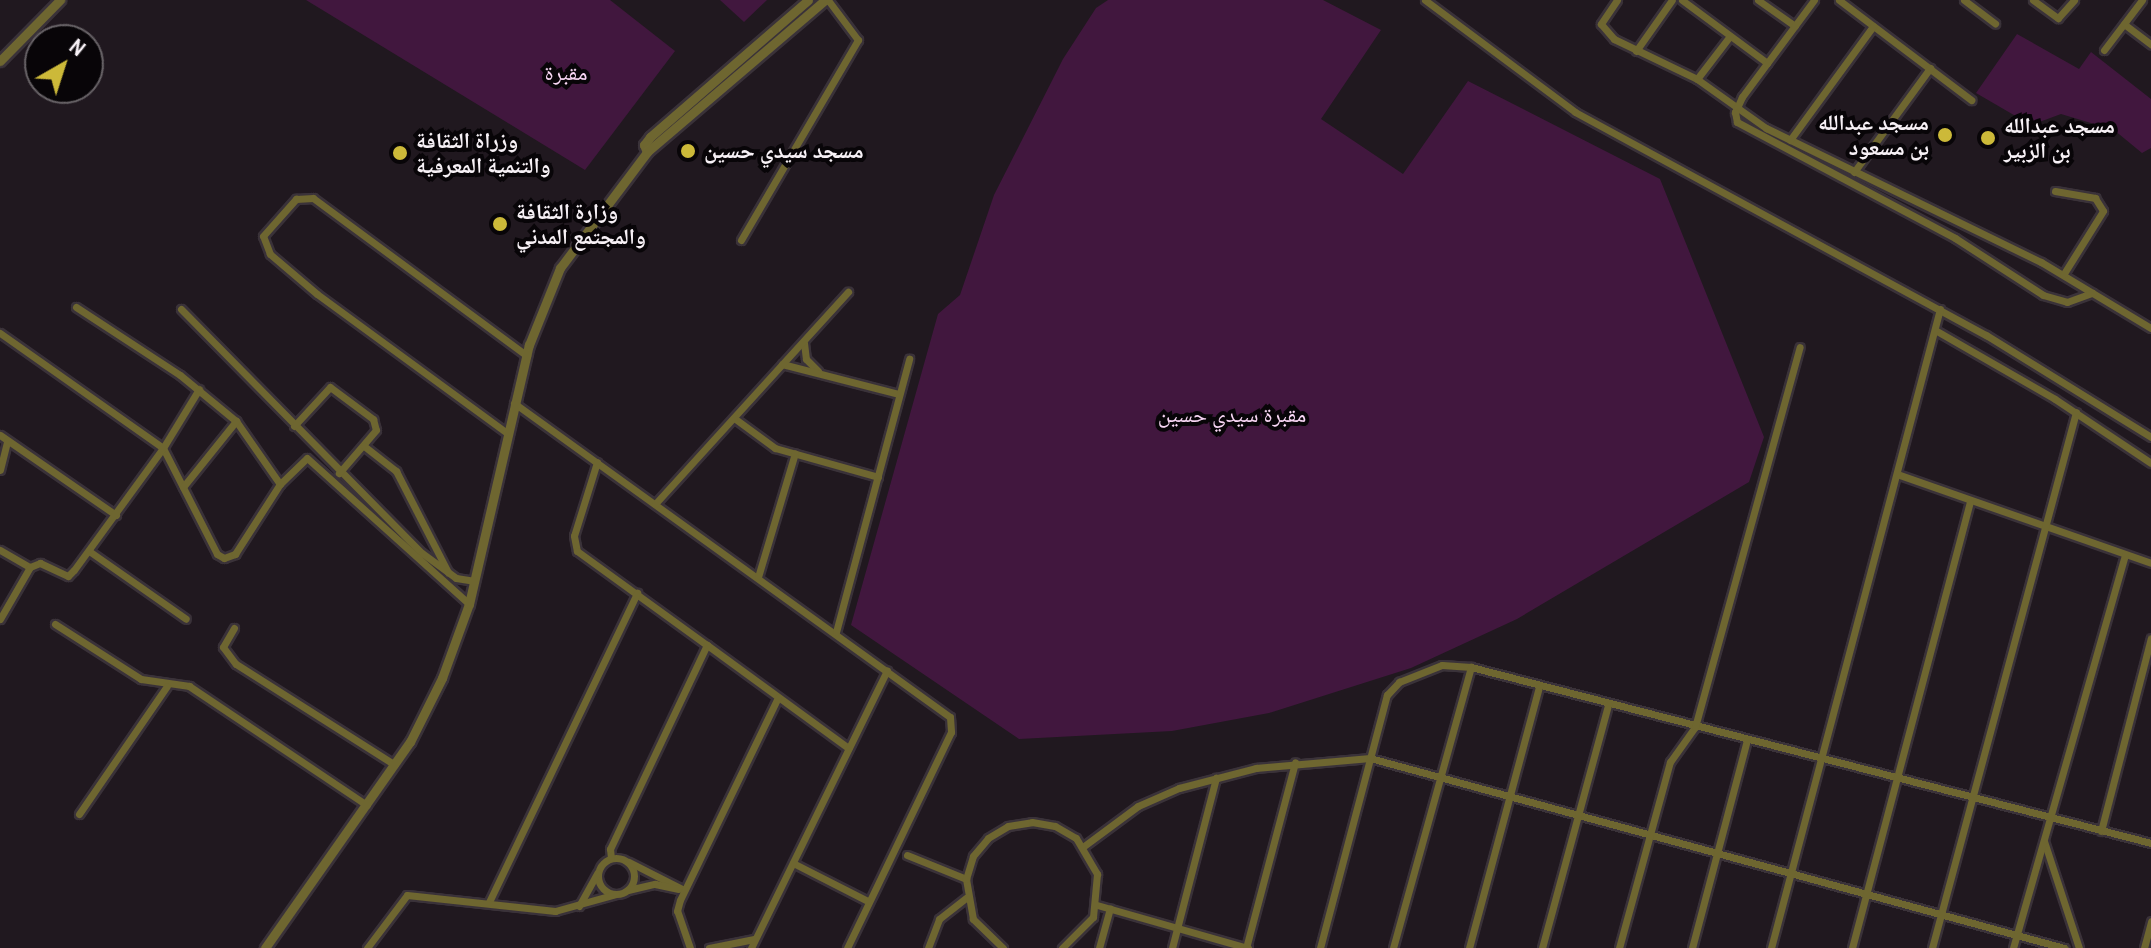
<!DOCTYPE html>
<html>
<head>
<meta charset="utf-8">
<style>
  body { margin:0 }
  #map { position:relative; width:2151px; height:948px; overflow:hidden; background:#20181f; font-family:"Archivo Narrow","Noto Naskh Arabic",sans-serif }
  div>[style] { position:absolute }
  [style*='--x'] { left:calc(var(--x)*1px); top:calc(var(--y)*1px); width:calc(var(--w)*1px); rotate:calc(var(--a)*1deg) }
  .green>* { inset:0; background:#41173e }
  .roads { filter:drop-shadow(2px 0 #3a3239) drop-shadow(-2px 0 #3a3239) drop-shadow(0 2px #3a3239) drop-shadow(0 -2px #3a3239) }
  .minor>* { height:7px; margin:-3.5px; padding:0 3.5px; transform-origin:3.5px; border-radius:3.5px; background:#6e6630 }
  .minor>.ring { margin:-3.5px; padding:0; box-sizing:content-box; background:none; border:7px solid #6e6630; border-radius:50% }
  .tertiary>* { height:9px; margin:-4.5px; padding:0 4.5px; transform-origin:4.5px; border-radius:4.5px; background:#6e6630 }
  .dots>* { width:22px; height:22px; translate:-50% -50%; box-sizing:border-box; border:4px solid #080508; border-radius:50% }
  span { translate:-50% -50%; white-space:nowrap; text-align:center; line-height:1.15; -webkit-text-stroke:8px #080508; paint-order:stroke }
  .park-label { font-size:22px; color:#f9d7f5 }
  .poi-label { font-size:22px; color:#f7f1f6; font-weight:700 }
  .right { translate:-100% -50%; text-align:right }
  .left { translate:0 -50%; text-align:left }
  .north { position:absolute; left:24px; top:24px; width:80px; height:80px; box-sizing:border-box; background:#080508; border:2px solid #686367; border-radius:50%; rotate:39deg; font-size:22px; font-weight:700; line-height:32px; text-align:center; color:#f7f1f6 }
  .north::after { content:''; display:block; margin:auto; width:28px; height:36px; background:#ccb939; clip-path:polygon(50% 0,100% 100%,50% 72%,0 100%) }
</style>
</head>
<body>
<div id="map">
  <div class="green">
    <i style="clip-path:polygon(306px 0,610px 0,675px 51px,585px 170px)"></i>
    <i style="clip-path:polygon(720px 0,767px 0,744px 22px)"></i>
    <i style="clip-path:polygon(1108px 0,1323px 0,1381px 30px,1321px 119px,1403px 174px,1468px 81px,1660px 179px,1764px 437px,1749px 482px,1517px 619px,1411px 668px,1269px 713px,1172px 731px,1019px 739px,851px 625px,938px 314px,960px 295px,994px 195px,1063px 59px,1096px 8px)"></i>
    <i style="clip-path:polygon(2017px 34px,2079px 69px,2091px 52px,2151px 99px,2151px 148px,2142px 153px,2114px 130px,2061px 114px,2031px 125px,1976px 93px)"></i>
  </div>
  <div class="roads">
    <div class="minor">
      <i style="--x:1425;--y:0;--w:187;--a:36.7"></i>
      <i style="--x:1575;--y:112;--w:468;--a:28.5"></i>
      <i style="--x:1986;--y:335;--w:194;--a:31.7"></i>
      <i style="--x:1617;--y:0;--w:29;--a:124"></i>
      <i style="--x:1601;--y:24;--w:20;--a:49"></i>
      <i style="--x:1614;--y:39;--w:92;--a:25.7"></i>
      <i style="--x:1697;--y:79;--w:85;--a:35.4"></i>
      <i style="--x:1766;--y:128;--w:306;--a:26"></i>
      <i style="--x:2041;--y:262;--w:128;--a:31"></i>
      <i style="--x:1682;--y:0;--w:106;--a:36.5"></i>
      <i style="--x:1758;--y:0;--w:45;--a:35.1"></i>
      <i style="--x:1814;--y:0;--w:121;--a:126.6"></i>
      <i style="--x:1742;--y:97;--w:17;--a:115"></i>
      <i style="--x:1735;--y:112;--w:10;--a:79"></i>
      <i style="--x:1737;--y:122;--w:247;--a:28"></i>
      <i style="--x:1955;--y:238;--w:105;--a:32.9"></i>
      <i style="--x:2043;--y:295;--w:25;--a:16"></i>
      <i style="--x:2067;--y:302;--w:27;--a:-20"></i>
      <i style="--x:1839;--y:0;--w:166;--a:37.1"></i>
      <i style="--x:1964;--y:0;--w:39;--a:37"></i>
      <i style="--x:2033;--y:0;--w:31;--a:36"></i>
      <i style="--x:2058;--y:18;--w:24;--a:-48"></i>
      <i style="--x:2124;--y:24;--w:34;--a:37"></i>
      <i style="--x:2104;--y:50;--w:63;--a:-52.8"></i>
      <i style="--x:1636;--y:51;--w:62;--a:-54.8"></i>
      <i style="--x:1697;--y:79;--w:54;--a:-52.5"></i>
      <i style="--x:1790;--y:140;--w:141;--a:-53.9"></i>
      <i style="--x:1854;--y:172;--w:129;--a:-53.8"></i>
      <i style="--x:2055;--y:191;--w:41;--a:9.9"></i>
      <i style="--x:2095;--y:198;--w:15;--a:58"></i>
      <i style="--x:2103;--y:211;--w:75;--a:122"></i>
      <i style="--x:741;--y:240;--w:232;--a:-59.7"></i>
      <i style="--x:858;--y:40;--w:50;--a:-126.9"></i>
      <i style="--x:76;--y:307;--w:124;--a:33.2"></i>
      <i style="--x:180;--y:375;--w:72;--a:39.4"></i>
      <i style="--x:236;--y:421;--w:77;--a:55.1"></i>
      <i style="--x:181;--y:309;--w:343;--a:45.4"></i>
      <i style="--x:422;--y:553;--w:42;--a:36.3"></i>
      <i style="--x:456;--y:578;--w:19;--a:9"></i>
      <i style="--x:1935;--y:330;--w:138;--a:29.9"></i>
      <i style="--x:2055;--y:399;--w:115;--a:33.7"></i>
      <i style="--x:0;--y:333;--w:199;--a:35.2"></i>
      <i style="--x:163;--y:448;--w:119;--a:63"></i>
      <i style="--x:217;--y:554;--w:8;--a:30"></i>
      <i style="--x:224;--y:558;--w:12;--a:-20"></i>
      <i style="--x:235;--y:554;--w:83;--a:-57.3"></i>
      <i style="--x:280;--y:484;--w:37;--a:-44"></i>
      <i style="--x:307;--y:458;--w:218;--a:42"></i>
      <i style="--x:804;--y:343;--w:16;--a:83"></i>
      <i style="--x:806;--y:359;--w:17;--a:45"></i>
      <i style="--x:782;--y:364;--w:121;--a:14.4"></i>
      <i style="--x:514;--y:403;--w:537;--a:35.76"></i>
      <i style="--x:950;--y:717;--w:15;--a:86"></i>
      <i style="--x:951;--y:732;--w:240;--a:115.7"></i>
      <i style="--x:734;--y:418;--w:51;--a:36.2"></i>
      <i style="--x:775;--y:448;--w:107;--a:15.7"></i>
      <i style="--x:294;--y:426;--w:53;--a:-47.3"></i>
      <i style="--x:330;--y:387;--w:54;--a:36.7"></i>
      <i style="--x:373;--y:419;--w:11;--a:75"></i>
      <i style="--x:376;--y:430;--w:57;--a:130.7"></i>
      <i style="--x:507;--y:433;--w:235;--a:-143.8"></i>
      <i style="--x:317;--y:294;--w:62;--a:-139.6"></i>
      <i style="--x:270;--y:254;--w:19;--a:-111"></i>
      <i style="--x:263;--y:236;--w:50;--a:-48.3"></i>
      <i style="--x:296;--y:199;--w:17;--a:-3"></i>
      <i style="--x:313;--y:198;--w:266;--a:36.4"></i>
      <i style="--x:0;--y:435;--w:141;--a:34.6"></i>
      <i style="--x:364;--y:446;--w:41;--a:38"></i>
      <i style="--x:396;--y:471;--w:114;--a:62.8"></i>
      <i style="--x:597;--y:462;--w:77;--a:107.3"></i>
      <i style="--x:574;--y:536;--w:15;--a:79"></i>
      <i style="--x:577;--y:551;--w:160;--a:35.9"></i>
      <i style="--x:0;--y:470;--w:30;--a:-76"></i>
      <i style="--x:1897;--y:474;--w:269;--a:19.3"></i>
      <i style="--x:183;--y:487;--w:85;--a:-51.2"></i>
      <i style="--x:655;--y:504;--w:287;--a:-47.7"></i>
      <i style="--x:0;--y:550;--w:34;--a:30"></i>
      <i style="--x:89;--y:551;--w:118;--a:35"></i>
      <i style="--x:758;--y:577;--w:129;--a:-73.4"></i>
      <i style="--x:0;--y:619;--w:60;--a:-60"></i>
      <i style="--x:30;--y:567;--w:11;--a:-22"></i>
      <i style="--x:40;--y:563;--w:31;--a:25"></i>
      <i style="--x:68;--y:576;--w:8;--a:-45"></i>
      <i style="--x:74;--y:570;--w:151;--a:-53.9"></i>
      <i style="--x:163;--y:448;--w:69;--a:-58.6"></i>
      <i style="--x:55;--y:624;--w:102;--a:32.6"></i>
      <i style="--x:141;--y:679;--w:49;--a:8.3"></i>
      <i style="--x:189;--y:686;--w:214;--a:33.8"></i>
      <i style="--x:234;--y:628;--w:22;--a:120"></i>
      <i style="--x:223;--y:647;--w:21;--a:53"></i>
      <i style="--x:236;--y:664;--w:188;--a:32.4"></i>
      <i style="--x:836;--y:632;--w:283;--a:-75"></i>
      <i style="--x:79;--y:814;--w:155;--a:-55.5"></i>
      <i style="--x:2101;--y:831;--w:199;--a:-75.5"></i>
      <i style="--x:2044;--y:841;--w:113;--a:71.9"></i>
      <i style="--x:1084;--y:846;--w:67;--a:-36.5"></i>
      <i style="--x:1138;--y:806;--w:45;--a:-23.7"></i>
      <i style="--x:1179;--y:788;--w:80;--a:-14.6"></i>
      <i style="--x:1256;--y:768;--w:114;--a:-5"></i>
      <i style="--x:1370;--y:758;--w:720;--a:15.31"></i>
      <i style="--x:907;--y:855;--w:64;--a:22.1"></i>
      <i class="ring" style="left:598px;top:858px;width:29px;height:29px"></i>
      <i style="--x:611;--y:858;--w:9;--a:-96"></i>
      <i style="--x:610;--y:849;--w:226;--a:-64.6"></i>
      <i style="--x:707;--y:645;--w:175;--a:36.1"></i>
      <i style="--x:629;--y:862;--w:62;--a:27"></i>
      <i style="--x:793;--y:863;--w:84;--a:26.9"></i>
      <i style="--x:628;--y:890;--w:28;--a:-13"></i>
      <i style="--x:655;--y:884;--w:24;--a:12"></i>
      <i style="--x:489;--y:902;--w:343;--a:-64.4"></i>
      <i style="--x:1097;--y:905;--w:157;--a:15.9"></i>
      <i style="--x:579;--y:906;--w:38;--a:-61"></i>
      <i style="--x:367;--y:948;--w:66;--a:-53"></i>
      <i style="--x:407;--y:895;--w:149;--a:6.2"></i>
      <i style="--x:555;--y:911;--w:63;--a:-15.6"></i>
      <i style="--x:690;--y:948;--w:39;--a:-109"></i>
      <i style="--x:677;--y:911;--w:11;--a:-75"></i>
      <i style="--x:680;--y:900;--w:225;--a:-64.2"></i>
      <i style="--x:709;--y:948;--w:46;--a:-11.3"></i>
      <i style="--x:751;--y:948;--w:309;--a:-63.9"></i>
      <i style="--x:928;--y:948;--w:31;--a:-69"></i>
      <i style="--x:939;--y:919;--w:34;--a:-38"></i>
      <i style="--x:1003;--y:948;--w:42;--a:-136"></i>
      <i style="--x:973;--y:919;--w:41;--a:-99.9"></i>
      <i style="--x:966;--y:879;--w:24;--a:-73"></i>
      <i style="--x:973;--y:856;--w:23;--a:-50"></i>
      <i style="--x:988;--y:838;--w:23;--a:-31"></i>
      <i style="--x:1008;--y:826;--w:24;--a:-9"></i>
      <i style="--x:1032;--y:822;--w:23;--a:10"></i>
      <i style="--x:1055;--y:826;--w:24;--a:30"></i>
      <i style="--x:1076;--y:838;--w:42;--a:59.7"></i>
      <i style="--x:1097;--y:874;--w:43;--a:95.3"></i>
      <i style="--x:1093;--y:917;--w:44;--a:135"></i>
      <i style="--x:1099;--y:948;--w:41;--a:-74.6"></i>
      <i style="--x:1172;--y:948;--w:176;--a:-75.5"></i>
      <i style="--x:1246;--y:948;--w:192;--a:-75.2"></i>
      <i style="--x:1320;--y:948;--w:262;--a:-75.2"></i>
      <i style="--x:1387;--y:695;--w:18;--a:-47"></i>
      <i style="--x:1399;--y:682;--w:46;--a:-21.6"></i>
      <i style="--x:1442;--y:665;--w:29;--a:4"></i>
      <i style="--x:1471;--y:667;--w:702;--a:14.51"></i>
      <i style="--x:1393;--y:948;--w:292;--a:-74.5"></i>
      <i style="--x:1469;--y:948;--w:271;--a:-75"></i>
      <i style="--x:1542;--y:948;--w:252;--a:-74.8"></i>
      <i style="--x:1619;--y:948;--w:193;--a:-74.7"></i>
      <i style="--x:1670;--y:762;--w:43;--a:-54.5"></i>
      <i style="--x:1695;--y:727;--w:394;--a:-74.6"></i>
      <i style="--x:1692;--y:948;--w:215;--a:-75.2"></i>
      <i style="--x:1771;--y:948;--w:661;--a:-75.19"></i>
      <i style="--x:1852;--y:948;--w:461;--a:-75.2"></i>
      <i style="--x:1932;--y:948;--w:555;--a:-74.96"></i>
      <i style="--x:2013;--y:948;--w:409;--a:-74.1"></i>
      <i style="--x:2144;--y:948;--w:28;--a:-75"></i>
    </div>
    <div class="tertiary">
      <i style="--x:0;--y:61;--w:86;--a:-45.5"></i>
      <i style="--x:647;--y:152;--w:8;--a:-113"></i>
      <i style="--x:644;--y:145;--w:10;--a:-53"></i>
      <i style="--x:650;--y:137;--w:209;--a:-40.9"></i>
      <i style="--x:265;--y:948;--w:252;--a:-54.9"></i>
      <i style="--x:410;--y:742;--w:72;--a:-63.4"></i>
      <i style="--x:442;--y:678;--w:79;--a:-70"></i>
      <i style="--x:469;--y:604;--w:266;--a:-77"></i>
      <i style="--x:529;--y:345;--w:83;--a:-68.1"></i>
      <i style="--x:560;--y:268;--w:145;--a:-53.1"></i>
      <i style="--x:647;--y:152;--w:234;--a:-40.5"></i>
    </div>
  </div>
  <div class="dots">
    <i style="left:1945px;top:135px;background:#ccb939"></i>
    <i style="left:1988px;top:138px;background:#ccb939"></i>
    <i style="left:688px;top:151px;background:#ccb939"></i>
    <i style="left:400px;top:153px;background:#ccb939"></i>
    <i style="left:500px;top:224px;background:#ccb939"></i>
  </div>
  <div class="park-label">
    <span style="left:566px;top:73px">مقبرة</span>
    <span style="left:1232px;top:415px">مقبرة سيدي حسين</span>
  </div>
  <div class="poi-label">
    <span class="right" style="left:1929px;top:135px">مسجد عبدالله<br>بن مسعود</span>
    <span class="left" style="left:2004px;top:138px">مسجد عبدالله<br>بن الزبير</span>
    <span class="left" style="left:416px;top:153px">وزراة الثقافة<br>والتنمية المعرفية</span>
    <span class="left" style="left:704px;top:151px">مسجد سيدي حسين</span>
    <span class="left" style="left:516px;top:224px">وزارة الثقافة<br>والمجتمع المدني</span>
  </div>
  <div class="north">N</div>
</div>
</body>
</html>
